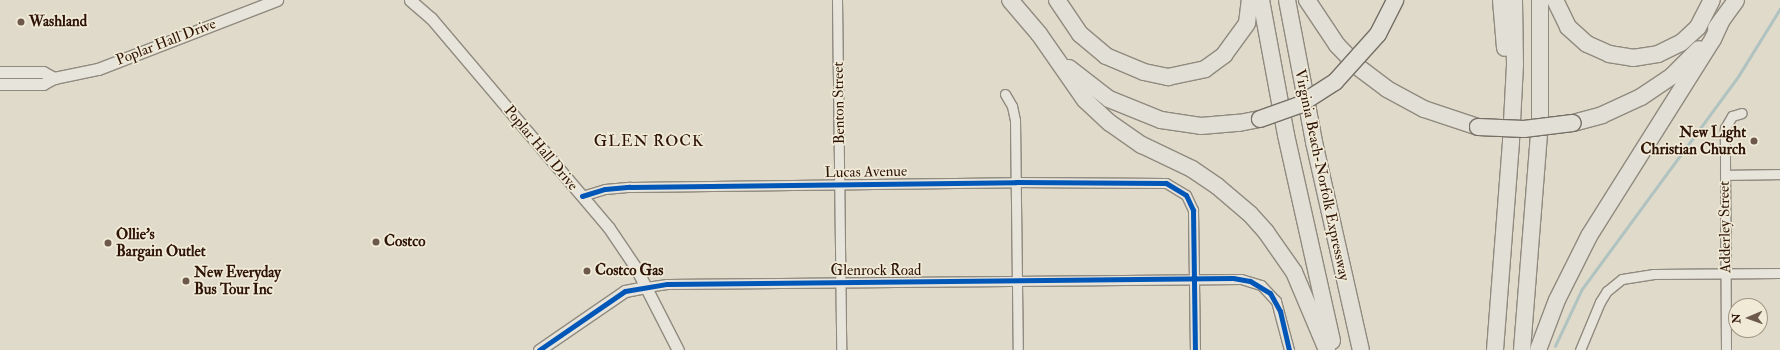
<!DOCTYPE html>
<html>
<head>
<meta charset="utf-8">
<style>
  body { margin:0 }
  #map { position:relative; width:1780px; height:350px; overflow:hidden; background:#dfdaca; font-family:"IM FELL Double Pica",serif }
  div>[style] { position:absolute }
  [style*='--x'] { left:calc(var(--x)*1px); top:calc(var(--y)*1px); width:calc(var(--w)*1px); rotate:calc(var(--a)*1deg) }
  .stream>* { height:2.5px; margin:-1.25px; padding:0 1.25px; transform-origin:1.25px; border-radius:1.25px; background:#b0c3c1 }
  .roads { filter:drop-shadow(1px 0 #908a7f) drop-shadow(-1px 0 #908a7f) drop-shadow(0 1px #908a7f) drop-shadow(0 -1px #908a7f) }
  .minor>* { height:9px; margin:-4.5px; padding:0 4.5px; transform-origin:4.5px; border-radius:4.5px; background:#e7e4dc }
  .tertiary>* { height:11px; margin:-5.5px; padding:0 5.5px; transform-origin:5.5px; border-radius:5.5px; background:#e7e4dc }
  .motorway>* { height:16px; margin:-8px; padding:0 8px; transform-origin:8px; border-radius:8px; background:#e2dfd6 }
  .bridges { filter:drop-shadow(1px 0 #766f66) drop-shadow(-1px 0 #766f66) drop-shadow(0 1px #766f66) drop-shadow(0 -1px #766f66) }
  .motorway-bridge>* { height:16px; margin:-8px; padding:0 8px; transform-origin:8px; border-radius:8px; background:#e2dfd6 }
  .cycleway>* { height:5px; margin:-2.5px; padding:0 2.5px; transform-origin:2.5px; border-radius:2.5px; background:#0057b8 }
  .dots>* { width:11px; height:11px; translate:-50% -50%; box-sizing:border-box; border:2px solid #f0ead7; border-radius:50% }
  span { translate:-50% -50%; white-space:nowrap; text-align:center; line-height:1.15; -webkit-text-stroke:3.5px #f0ead7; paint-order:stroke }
  .poi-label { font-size:15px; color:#2e1407; font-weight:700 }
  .left { translate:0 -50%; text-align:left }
  .right { translate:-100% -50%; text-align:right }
  .street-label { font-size:15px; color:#2e1407 }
  .neighbourhood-label { font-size:16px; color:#2e1407; letter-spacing:1px }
  .north { position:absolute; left:1728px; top:298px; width:40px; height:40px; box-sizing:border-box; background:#f0ead7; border:1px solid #a29484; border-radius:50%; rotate:268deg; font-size:11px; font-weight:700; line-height:16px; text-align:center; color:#2e1407 }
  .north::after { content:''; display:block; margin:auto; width:14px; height:18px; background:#6c594b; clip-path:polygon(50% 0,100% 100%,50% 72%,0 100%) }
</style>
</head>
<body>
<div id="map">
  <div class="stream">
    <i style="--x:1555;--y:346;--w:63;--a:-64.7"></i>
    <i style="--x:1582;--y:289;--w:265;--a:-53.7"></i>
    <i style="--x:1739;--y:75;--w:78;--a:-58.2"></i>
  </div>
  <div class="roads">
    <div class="minor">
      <i style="--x:837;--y:0;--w:350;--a:89.3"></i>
      <i style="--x:1005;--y:94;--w:14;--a:60"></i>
      <i style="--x:1012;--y:106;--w:14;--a:78"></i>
      <i style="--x:1015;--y:120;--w:230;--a:89.3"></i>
      <i style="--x:1725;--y:175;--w:55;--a:-1"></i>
      <i style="--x:582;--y:196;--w:24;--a:-17"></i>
      <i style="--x:605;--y:189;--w:25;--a:-5"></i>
      <i style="--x:630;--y:187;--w:386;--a:-0.7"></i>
      <i style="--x:1016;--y:182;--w:150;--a:0.4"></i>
      <i style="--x:1166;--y:183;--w:23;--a:31"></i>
      <i style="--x:1186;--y:195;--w:17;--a:65"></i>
      <i style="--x:1193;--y:210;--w:140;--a:89.2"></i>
      <i style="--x:646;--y:287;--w:21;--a:-8"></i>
      <i style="--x:667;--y:284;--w:574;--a:-0.5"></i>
      <i style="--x:1241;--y:279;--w:21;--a:17"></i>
      <i style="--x:1261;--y:285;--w:22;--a:47"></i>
      <i style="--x:1276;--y:301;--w:51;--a:75.1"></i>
      <i style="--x:1580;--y:350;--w:52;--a:-67.4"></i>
      <i style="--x:1600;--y:302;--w:13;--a:-58"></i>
      <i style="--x:1607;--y:291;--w:19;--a:-39"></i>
      <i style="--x:1622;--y:279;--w:32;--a:-9"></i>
      <i style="--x:1654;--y:274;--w:126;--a:-0.5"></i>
      <i style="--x:1726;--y:350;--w:222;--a:-90.3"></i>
      <i style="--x:1725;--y:128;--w:14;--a:-60"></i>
      <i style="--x:1732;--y:116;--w:10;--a:-17"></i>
    </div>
    <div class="tertiary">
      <i style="--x:410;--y:0;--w:28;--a:41"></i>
      <i style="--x:431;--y:18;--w:275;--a:49.7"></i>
      <i style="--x:609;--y:228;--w:48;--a:56"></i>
      <i style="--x:636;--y:268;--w:92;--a:62.9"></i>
      <i style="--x:0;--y:72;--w:43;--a:0"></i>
      <i style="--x:43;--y:72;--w:13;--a:29"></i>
      <i style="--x:0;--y:84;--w:43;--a:0"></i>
      <i style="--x:43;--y:84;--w:13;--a:-29"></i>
      <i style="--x:54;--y:78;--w:45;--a:-11.6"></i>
      <i style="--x:98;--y:69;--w:192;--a:-21.1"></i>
      <i style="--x:539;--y:350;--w:104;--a:-34.5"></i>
      <i style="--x:625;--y:291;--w:21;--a:-11"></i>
    </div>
    <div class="motorway">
      <i style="--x:1010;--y:0;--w:45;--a:49.5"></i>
      <i style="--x:1039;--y:34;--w:80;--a:55.1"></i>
      <i style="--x:1085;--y:100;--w:34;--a:43"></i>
      <i style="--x:1110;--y:123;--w:39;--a:35"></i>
      <i style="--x:1142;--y:145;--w:55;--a:25.6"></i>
      <i style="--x:1192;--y:169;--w:30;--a:34"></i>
      <i style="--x:1217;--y:186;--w:43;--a:40.3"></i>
      <i style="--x:1250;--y:214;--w:24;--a:48"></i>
      <i style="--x:1266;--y:232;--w:49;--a:55"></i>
      <i style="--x:1294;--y:272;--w:85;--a:67.1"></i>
      <i style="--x:1057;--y:0;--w:41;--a:55.9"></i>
      <i style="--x:1080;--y:34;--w:34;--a:40"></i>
      <i style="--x:1106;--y:56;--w:41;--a:22.8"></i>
      <i style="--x:1144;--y:72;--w:25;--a:12"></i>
      <i style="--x:1168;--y:77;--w:38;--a:-12"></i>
      <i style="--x:1205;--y:69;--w:24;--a:-36"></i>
      <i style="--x:1224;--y:55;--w:39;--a:-54"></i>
      <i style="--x:1247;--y:23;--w:23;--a:-83"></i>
      <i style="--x:1261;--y:0;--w:137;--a:79.5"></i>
      <i style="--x:1286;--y:135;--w:211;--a:77.4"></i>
      <i style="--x:1287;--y:0;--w:145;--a:79.2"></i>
      <i style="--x:1314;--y:142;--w:213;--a:77.3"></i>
      <i style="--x:1307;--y:0;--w:54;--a:56.3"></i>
      <i style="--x:1337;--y:45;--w:30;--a:46"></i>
      <i style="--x:1358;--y:67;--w:36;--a:37"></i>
      <i style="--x:1387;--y:89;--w:42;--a:28.4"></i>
      <i style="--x:1424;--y:109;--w:57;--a:18.4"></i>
      <i style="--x:1501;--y:0;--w:48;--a:85.2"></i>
      <i style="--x:1555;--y:0;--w:30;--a:64"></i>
      <i style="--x:1568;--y:27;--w:25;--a:42"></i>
      <i style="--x:1587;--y:44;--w:24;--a:24"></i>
      <i style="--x:1609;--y:54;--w:24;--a:9"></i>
      <i style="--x:1633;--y:58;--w:25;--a:-9"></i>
      <i style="--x:1658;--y:54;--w:25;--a:-26"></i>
      <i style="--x:1681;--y:43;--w:23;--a:-43"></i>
      <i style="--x:1698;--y:27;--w:30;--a:-63"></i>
      <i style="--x:1716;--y:28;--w:34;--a:-54"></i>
      <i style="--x:1069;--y:68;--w:51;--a:37.8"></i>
      <i style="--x:1109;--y:99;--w:56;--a:22"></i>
      <i style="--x:1161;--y:120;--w:40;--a:8.5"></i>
      <i style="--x:1201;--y:126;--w:38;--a:-5"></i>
      <i style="--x:1239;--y:123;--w:21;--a:-11"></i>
      <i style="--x:1573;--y:123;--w:30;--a:-15"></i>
      <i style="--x:1602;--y:115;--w:43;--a:-24.8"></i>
      <i style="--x:1641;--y:97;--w:37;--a:-34"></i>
      <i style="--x:1672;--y:76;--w:38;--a:-45"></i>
      <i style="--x:1495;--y:350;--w:210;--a:-85.6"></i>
      <i style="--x:1511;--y:141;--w:76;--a:-87"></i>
      <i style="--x:1515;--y:65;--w:65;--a:-90.9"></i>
      <i style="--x:1522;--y:350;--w:229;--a:-85.5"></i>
      <i style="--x:1540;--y:122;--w:122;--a:-90"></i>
      <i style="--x:1538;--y:350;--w:53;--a:-69.2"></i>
      <i style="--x:1557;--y:300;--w:72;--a:-63.4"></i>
      <i style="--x:1589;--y:236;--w:233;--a:-57.8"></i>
      <i style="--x:1713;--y:39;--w:21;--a:-65"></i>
    </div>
  </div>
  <div class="bridges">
    <div class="motorway-bridge">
      <i style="--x:1260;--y:119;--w:41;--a:-19.7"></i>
      <i style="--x:1299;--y:105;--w:43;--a:-32.6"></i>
      <i style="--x:1335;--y:82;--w:64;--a:-48.1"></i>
      <i style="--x:1378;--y:34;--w:38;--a:-63"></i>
      <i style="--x:1478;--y:127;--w:46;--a:2.5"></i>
      <i style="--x:1524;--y:129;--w:49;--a:-7"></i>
    </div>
  </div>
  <div class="cycleway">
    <i style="--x:582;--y:196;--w:24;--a:-17"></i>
    <i style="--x:605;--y:189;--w:25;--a:-5"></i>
    <i style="--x:630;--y:187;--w:386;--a:-0.7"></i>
    <i style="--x:1016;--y:182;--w:150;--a:0.4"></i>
    <i style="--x:1166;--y:183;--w:23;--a:31"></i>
    <i style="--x:1186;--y:195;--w:17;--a:65"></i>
    <i style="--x:1193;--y:210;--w:140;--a:89.2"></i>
    <i style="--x:539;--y:350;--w:104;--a:-34.5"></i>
    <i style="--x:625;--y:291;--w:43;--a:-9.5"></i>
    <i style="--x:667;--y:284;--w:566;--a:-0.61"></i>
    <i style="--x:1233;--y:278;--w:17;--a:10"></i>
    <i style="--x:1250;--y:281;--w:23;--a:31"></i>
    <i style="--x:1270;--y:293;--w:21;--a:61"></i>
    <i style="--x:1280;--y:311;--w:40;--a:77"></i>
  </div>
  <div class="dots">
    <i style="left:21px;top:22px;background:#6c594b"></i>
    <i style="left:1754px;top:141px;background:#6c594b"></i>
    <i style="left:376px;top:242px;background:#6c594b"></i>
    <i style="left:108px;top:243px;background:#6c594b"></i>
    <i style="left:587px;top:271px;background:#6c594b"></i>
    <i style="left:186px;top:281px;background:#6c594b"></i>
  </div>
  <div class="poi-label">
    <span class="left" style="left:29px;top:22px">Washland</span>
    <span class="right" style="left:1746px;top:141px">New Light<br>Christian Church</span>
    <span class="left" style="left:116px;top:243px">Ollie's<br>Bargain Outlet</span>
    <span class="left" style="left:384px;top:242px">Costco</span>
    <span class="left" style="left:595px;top:271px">Costco Gas</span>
    <span class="left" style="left:194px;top:281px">New Everyday<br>Bus Tour Inc</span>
  </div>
  <div class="street-label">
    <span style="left:166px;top:42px;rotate:-21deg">Poplar Hall Drive</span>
    <span style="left:839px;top:103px;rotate:-91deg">Benton Street</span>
    <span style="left:541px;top:148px;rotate:50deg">Poplar Hall Drive</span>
    <span style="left:866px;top:172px;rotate:-1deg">Lucas Avenue</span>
    <span style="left:1322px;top:175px;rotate:78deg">Virginia Beach-Norfolk Expressway</span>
    <span style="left:1725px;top:227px;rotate:-91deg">Adderley Street</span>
    <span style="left:876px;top:271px">Glenrock Road</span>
  </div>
  <div class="neighbourhood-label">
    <span style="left:649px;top:141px">GLEN ROCK</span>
  </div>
  <div class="north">N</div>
</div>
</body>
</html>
